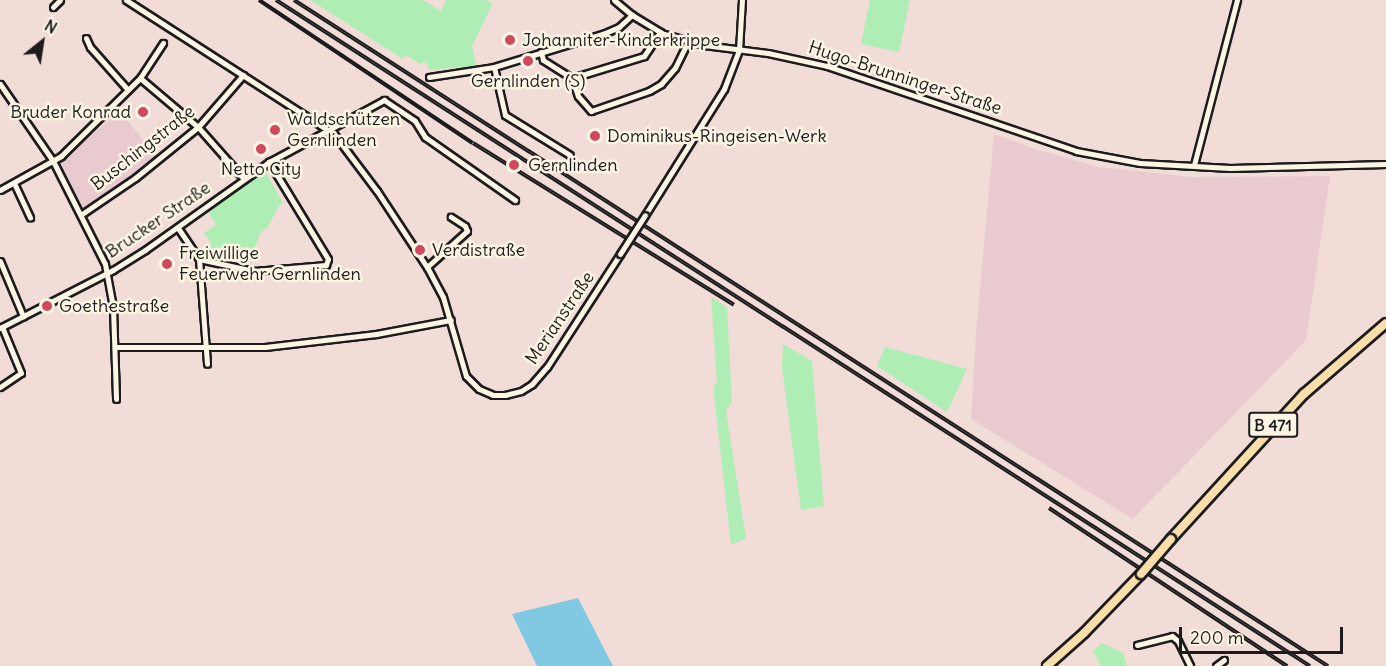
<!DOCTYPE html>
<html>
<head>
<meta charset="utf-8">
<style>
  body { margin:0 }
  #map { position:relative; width:1386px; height:666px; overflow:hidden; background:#f1dcd8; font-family:Delius,sans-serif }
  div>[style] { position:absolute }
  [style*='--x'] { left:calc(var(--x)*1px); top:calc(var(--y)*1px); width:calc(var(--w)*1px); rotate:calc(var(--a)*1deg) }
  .built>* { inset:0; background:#e9cbcf }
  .green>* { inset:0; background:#aeeeb5 }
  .water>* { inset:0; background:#81c8e2 }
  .roads { filter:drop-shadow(2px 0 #1c1c1c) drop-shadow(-2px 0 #1c1c1c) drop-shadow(0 2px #1c1c1c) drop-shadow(0 -2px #1c1c1c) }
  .minor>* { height:5px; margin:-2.5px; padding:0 2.5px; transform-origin:2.5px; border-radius:2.5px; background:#fcf5e5 }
  .highway>* { height:8px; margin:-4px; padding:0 4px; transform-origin:4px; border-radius:4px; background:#f9deab }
  .rail>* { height:4px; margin-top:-2px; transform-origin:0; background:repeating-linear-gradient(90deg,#fcf5e5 0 4.5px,#1c1c1c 0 9px); box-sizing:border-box; border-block:2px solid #1c1c1c }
  .bridges { filter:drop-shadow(2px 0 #1c1c1c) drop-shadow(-2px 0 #1c1c1c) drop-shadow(0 2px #1c1c1c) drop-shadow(0 -2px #1c1c1c) }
  .minor-bridge>* { height:5px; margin:-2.5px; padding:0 2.5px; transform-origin:2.5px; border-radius:2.5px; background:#fcf5e5 }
  .highway-bridge>* { height:8px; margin:-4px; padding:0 4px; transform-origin:4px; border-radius:4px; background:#f9deab }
  .dots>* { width:16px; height:16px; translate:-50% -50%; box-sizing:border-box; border:3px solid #fcf5e5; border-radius:50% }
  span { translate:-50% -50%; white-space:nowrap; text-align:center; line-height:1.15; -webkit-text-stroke:5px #fcf5e5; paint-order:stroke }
  .shield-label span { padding:2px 4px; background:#fcf5e5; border:2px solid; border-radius:4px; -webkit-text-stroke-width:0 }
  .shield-label { font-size:16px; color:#1c1c1c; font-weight:700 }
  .poi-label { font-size:18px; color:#1c1c1c }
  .left { translate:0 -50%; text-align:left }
  .right { translate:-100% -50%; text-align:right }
  .street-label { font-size:18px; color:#1c1c1c }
  .north { position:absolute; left:12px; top:12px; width:60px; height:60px; -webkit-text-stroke:4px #fcf5e5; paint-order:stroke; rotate:30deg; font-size:16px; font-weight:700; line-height:24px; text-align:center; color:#1c1c1c }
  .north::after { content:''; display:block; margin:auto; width:21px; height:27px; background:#1c1c1c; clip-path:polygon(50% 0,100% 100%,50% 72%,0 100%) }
  .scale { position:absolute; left:1179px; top:627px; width:164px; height:27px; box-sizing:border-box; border:3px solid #1c1c1c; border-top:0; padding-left:8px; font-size:18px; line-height:21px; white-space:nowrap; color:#1c1c1c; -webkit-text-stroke:4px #fcf5e5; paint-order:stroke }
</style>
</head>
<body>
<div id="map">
  <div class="built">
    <i style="clip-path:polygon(120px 111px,157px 157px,84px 209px,59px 162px)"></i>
    <i style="clip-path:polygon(994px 134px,1038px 150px,1099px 167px,1192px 177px,1330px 176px,1306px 340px,1133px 519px,971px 419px,976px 334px)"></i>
  </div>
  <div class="green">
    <i style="clip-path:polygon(310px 0,423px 0,441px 11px,446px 0,486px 0,493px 3px,472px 46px,476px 66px,429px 70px,426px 62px,420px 64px,406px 55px,403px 59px)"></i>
    <i style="clip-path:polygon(870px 0,910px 0,899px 52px,861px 44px)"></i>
    <i style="clip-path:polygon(264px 169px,283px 203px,279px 206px,268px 226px,261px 232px,249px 262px,202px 252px,212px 244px,204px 233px,216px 225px,208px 211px)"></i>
    <i style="clip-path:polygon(711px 297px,727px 307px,732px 402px,726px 411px,746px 538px,731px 545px,713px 387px,717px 382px)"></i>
    <i style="clip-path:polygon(783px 344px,812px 361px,824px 506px,801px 510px,782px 368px)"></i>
    <i style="clip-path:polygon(885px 347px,967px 369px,947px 412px,877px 366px)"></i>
    <i style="clip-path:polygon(1102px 643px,1123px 653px,1127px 666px,1101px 666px,1093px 651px)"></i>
  </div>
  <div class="water">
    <i style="clip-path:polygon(578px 598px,613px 666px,537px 666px,512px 614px)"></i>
  </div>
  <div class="roads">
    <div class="minor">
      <i style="--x:126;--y:0;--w:247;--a:32.8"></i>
      <i style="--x:334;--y:134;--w:71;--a:53"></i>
      <i style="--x:377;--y:191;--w:91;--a:56.7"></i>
      <i style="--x:427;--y:267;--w:34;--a:62"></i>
      <i style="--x:443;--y:297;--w:82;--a:73.8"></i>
      <i style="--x:466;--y:376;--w:18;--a:45"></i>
      <i style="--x:479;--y:389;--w:15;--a:23"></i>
      <i style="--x:493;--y:395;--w:12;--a:0"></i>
      <i style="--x:505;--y:395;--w:16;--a:-14"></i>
      <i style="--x:521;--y:391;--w:13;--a:-32"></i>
      <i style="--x:532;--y:384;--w:23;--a:-49"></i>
      <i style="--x:547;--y:367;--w:135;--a:-57.1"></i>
      <i style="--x:614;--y:0;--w:23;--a:40"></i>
      <i style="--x:632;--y:15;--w:37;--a:31"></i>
      <i style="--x:664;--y:34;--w:41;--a:15.4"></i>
      <i style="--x:704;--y:45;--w:64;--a:7.1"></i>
      <i style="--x:768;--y:53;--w:60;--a:12.4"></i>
      <i style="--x:827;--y:66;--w:263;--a:18.8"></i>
      <i style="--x:1076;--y:151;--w:65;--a:10.6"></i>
      <i style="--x:1140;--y:163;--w:90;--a:3.2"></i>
      <i style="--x:1230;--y:168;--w:156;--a:-1.5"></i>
      <i style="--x:53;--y:7;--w:10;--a:-45"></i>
      <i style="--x:86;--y:38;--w:10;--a:66"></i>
      <i style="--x:90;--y:47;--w:57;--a:48.5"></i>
      <i style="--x:541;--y:52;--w:8;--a:76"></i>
      <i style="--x:543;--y:60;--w:34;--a:32"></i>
      <i style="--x:572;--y:78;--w:75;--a:-17"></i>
      <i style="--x:644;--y:56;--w:29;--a:-56"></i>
      <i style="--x:494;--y:67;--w:49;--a:77.1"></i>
      <i style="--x:505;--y:115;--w:76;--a:31.6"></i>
      <i style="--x:429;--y:77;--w:66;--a:-8.7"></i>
      <i style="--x:494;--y:67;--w:116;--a:-17"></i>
      <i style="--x:605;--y:33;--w:15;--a:-23"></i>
      <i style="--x:619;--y:27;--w:18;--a:-43"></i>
      <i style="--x:140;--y:78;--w:76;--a:40.2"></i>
      <i style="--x:198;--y:127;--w:69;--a:48.5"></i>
      <i style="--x:572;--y:78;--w:19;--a:72"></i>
      <i style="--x:578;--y:96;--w:20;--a:49"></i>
      <i style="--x:591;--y:111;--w:61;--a:-19"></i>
      <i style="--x:649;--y:91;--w:14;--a:-30"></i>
      <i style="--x:661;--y:84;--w:21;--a:-49"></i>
      <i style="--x:675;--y:68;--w:30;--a:-64"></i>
      <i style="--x:0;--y:84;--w:93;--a:55.5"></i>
      <i style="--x:53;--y:161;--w:115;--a:63.2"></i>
      <i style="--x:105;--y:264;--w:44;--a:79.5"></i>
      <i style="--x:113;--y:307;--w:92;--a:88.1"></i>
      <i style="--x:1194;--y:165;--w:171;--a:-75.4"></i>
      <i style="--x:14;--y:183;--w:38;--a:65"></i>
      <i style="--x:0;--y:190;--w:70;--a:-29.1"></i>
      <i style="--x:61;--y:156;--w:111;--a:-44.6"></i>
      <i style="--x:140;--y:78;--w:42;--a:-56.7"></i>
      <i style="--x:82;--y:214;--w:64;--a:-34.2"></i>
      <i style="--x:135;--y:178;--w:81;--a:-39"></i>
      <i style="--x:198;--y:127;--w:69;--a:-49.1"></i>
      <i style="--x:645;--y:215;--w:149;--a:-57.9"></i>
      <i style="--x:724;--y:89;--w:42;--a:-69"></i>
      <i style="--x:739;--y:50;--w:50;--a:-86.6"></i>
      <i style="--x:178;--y:228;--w:37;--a:56"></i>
      <i style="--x:199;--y:259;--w:105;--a:85.6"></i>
      <i style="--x:199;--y:259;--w:56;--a:12.3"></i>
      <i style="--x:254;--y:271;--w:72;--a:-4.8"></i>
      <i style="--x:326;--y:265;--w:6;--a:-72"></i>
      <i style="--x:328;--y:259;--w:114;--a:-121.3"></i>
      <i style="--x:0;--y:261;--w:60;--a:67.3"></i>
      <i style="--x:427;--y:267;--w:54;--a:-42"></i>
      <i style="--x:467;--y:231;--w:5;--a:-112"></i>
      <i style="--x:465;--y:226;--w:17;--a:-147"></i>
      <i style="--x:0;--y:328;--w:127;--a:-27.2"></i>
      <i style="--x:113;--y:270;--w:38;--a:-32"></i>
      <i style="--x:145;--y:250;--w:152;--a:-35.4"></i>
      <i style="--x:269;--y:162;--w:131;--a:-28.3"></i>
      <i style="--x:384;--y:100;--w:37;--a:34"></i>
      <i style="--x:415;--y:121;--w:19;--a:58"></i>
      <i style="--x:425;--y:137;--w:110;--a:35"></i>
      <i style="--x:115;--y:347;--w:150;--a:0"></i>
      <i style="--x:265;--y:347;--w:112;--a:-6.7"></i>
      <i style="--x:376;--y:334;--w:76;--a:-10.6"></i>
      <i style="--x:0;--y:387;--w:25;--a:-34"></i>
      <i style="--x:21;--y:373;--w:50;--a:-112.4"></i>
      <i style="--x:1137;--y:645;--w:36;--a:-14"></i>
      <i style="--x:1172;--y:636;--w:8;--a:40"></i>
      <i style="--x:1178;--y:641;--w:28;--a:64"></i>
      <i style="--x:1216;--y:666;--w:10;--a:-37"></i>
    </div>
    <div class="highway">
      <i style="--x:1171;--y:539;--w:197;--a:-47.5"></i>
      <i style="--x:1304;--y:394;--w:108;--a:-40.9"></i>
      <i style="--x:1047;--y:666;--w:50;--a:-41.7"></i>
      <i style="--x:1084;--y:633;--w:82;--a:-46"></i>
    </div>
  </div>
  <div class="rail">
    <i style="--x:259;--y:0;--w:257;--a:33.8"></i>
    <i style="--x:473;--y:143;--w:307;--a:31.8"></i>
    <i style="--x:276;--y:0;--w:1230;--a:32.79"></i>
    <i style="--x:294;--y:0;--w:1230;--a:32.79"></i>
    <i style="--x:1049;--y:508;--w:286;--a:33.6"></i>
  </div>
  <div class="bridges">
    <div class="minor-bridge">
      <i style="--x:620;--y:254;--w:46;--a:-57.3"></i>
    </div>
    <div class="highway-bridge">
      <i style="--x:1141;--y:574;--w:46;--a:-49.4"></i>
    </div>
  </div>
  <div class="dots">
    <i style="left:510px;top:40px;background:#d1495b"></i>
    <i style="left:528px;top:61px;background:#d1495b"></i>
    <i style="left:143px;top:112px;background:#d1495b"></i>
    <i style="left:275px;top:130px;background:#d1495b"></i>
    <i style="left:595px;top:136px;background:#d1495b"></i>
    <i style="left:261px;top:149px;background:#d1495b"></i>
    <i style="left:514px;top:165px;background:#d1495b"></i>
    <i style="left:420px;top:250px;background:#d1495b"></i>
    <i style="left:167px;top:264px;background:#d1495b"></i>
    <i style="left:47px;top:306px;background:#d1495b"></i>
  </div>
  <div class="shield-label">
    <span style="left:1273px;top:425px">B 471</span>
  </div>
  <div class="poi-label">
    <span class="left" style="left:522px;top:40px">Johanniter-Kinderkrippe</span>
    <span style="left:528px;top:81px">Gernlinden (S)</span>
    <span class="right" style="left:131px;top:112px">Bruder Konrad</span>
    <span class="left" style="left:287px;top:130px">Waldschützen<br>Gernlinden</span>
    <span class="left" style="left:607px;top:136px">Dominikus-Ringeisen-Werk</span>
    <span class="left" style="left:528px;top:165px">Gernlinden</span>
    <span style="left:261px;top:169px">Netto City</span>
    <span class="left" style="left:432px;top:250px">Verdistraße</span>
    <span class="left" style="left:179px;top:264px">Freiwillige<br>Feuerwehr Gernlinden</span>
    <span class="left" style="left:59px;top:306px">Goethestraße</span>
  </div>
  <div class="street-label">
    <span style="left:905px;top:78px;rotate:18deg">Hugo-Brunninger-Straße</span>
    <span style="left:143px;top:148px;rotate:-38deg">Buschingstraße</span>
    <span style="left:158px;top:220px;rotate:-34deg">Brucker Straße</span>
    <span style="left:560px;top:318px;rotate:-56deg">Merianstraße</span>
  </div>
  <div class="north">N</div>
  <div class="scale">200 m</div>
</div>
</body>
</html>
